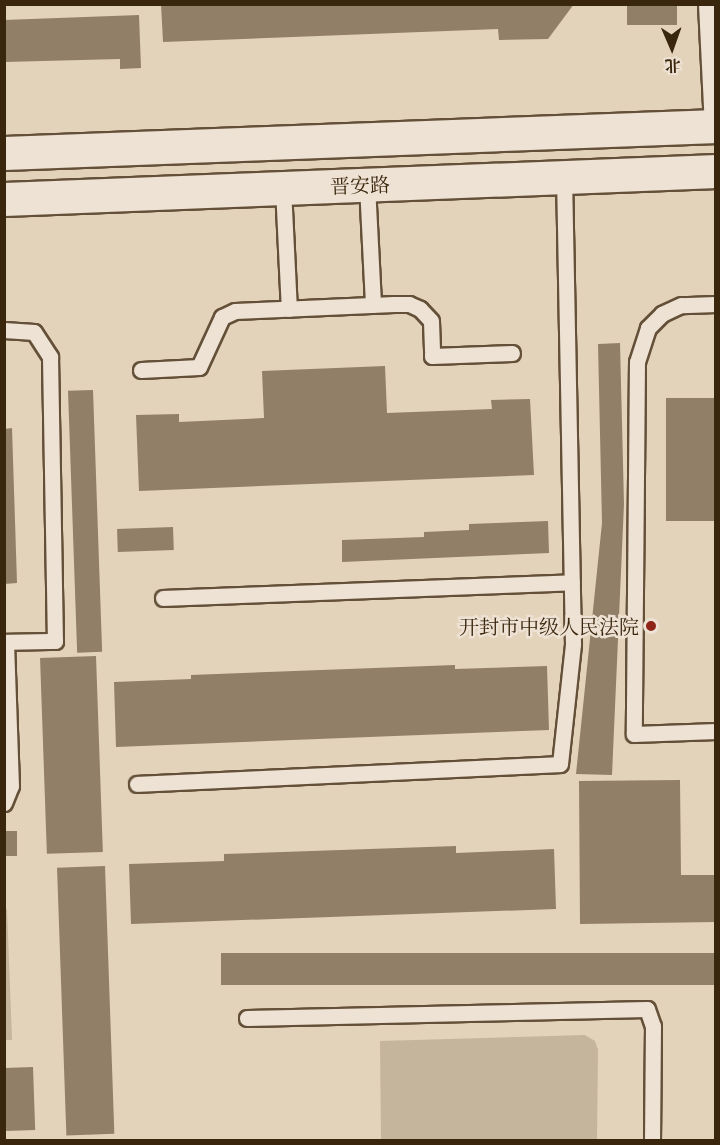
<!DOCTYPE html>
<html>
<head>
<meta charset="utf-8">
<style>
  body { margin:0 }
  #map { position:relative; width:720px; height:1145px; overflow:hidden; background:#e3d3bb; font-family:"Gentium Book Plus","Noto Serif SC",serif }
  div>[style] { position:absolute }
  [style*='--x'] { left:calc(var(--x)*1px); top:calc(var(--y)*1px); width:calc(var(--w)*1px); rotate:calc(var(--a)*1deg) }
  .green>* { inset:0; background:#c6b59d }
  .building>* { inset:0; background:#927f67; transform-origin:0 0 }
  .roads { filter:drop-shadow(2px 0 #645038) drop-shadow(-2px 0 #645038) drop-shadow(0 2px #645038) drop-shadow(0 -2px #645038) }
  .lane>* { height:15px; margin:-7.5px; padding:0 7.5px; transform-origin:7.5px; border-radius:7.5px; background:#ede2d3 }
  .secondary>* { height:33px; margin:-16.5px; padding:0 16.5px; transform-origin:16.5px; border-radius:16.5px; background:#ede2d3 }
  .dots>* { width:16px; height:16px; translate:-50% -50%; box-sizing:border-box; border:3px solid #ede2d3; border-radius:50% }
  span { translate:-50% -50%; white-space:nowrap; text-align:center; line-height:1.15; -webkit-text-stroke:5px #ede2d3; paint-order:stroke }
  .street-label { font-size:20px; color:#3a250d }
  .poi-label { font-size:20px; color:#3a250d }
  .right { translate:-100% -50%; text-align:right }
  .frame { position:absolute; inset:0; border:6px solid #3a250d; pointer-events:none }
  .north { position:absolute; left:642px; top:18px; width:60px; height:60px; -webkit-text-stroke:4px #ede2d3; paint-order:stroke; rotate:178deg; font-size:16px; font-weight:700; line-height:24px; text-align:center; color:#3a250d }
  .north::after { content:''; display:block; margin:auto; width:21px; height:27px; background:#3a250d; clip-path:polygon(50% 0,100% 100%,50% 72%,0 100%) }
</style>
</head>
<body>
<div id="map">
  <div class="green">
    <i style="clip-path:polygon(7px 909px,12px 1040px,5px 1040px,4px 910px)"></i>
    <i style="clip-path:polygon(585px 1035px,595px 1041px,598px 1050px,597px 1140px,381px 1140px,380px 1041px)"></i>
  </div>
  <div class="building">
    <i style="clip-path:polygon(161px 4px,574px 4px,548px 39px,499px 40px,498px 29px,163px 42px)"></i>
    <i style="left:627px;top:4px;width:50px;height:21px"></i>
    <i style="clip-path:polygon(139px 15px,141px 68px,120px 69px,120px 59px,4px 62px,4px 20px)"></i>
    <i style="clip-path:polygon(620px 343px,624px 504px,612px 775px,576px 774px,602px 523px,598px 344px)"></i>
    <i style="clip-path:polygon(385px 366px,387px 413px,492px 409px,491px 400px,530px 399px,534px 475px,139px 491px,136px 415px,179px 414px,179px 422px,264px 418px,262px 371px)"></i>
    <i style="left:93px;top:390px;width:262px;height:25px;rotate:88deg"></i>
    <i style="left:716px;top:398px;width:123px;height:50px;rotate:90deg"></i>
    <i style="clip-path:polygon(12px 428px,17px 583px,4px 584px,4px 429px)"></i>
    <i style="clip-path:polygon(548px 521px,549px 553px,342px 562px,342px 540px,424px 537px,424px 532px,469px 530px,469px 524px)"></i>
    <i style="left:173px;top:527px;width:23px;height:56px;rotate:88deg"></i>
    <i style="left:96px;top:656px;width:196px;height:56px;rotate:88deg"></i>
    <i style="clip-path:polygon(455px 665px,455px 669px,547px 666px,549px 730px,116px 747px,114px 682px,191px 679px,191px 675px)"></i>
    <i style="clip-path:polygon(680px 780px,681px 875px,716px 875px,716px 922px,580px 924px,579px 781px)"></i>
    <i style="left:4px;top:831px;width:13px;height:25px"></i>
    <i style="clip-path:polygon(456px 846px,456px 853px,554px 849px,556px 909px,131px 924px,129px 864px,224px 861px,224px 854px)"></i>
    <i style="left:105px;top:866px;width:268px;height:48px;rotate:88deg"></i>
    <i style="left:716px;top:953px;width:32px;height:495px;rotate:90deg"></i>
    <i style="left:33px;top:1067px;width:63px;height:29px;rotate:88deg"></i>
  </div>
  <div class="roads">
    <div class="lane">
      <i style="--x:706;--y:4;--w:122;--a:87.2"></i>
      <i style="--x:367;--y:185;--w:120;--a:87.1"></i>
      <i style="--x:283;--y:188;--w:121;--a:87.2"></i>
      <i style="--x:716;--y:304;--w:35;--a:178"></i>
      <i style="--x:681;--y:305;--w:21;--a:155"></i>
      <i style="--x:662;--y:314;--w:20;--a:135"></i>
      <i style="--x:648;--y:328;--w:36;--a:108"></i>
      <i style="--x:637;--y:362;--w:372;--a:90.5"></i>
      <i style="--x:634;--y:734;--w:82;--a:-2.1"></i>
      <i style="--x:4;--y:330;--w:30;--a:4"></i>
      <i style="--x:34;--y:332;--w:30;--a:57"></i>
      <i style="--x:50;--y:357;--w:284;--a:89"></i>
      <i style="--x:55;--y:641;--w:51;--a:178.9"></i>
      <i style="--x:141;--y:370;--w:58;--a:-3"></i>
      <i style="--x:199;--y:367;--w:55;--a:-65.3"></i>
      <i style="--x:222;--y:317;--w:14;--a:-25"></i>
      <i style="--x:235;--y:311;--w:159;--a:-2.5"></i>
      <i style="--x:394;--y:304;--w:15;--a:0"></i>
      <i style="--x:409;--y:304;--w:12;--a:24"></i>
      <i style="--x:420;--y:309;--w:16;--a:47"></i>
      <i style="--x:431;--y:321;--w:35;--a:88"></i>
      <i style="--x:432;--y:356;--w:80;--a:-2.1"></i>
      <i style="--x:163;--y:598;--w:409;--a:-2.2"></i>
      <i style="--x:137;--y:784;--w:423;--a:-2.7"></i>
      <i style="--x:560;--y:764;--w:121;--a:-83.8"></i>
      <i style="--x:573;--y:644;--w:467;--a:-91.1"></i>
      <i style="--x:4;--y:803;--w:18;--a:-68"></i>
      <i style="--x:11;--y:786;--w:144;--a:-92"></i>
      <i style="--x:247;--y:1018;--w:400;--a:-1.3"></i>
      <i style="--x:647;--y:1009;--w:18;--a:71"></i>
      <i style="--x:653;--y:1026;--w:114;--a:90.5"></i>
    </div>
    <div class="secondary">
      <i style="--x:4;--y:153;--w:713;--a:-2.17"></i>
      <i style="--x:4;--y:199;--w:713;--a:-2.25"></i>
    </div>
  </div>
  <div class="dots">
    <i style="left:651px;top:626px;background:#8f2418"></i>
  </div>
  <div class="street-label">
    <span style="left:360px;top:185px;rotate:-2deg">晋安路</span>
  </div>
  <div class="poi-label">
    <span class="right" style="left:639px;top:626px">开封市中级人民法院</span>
  </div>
  <div class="frame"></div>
  <div class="north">北</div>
</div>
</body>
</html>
